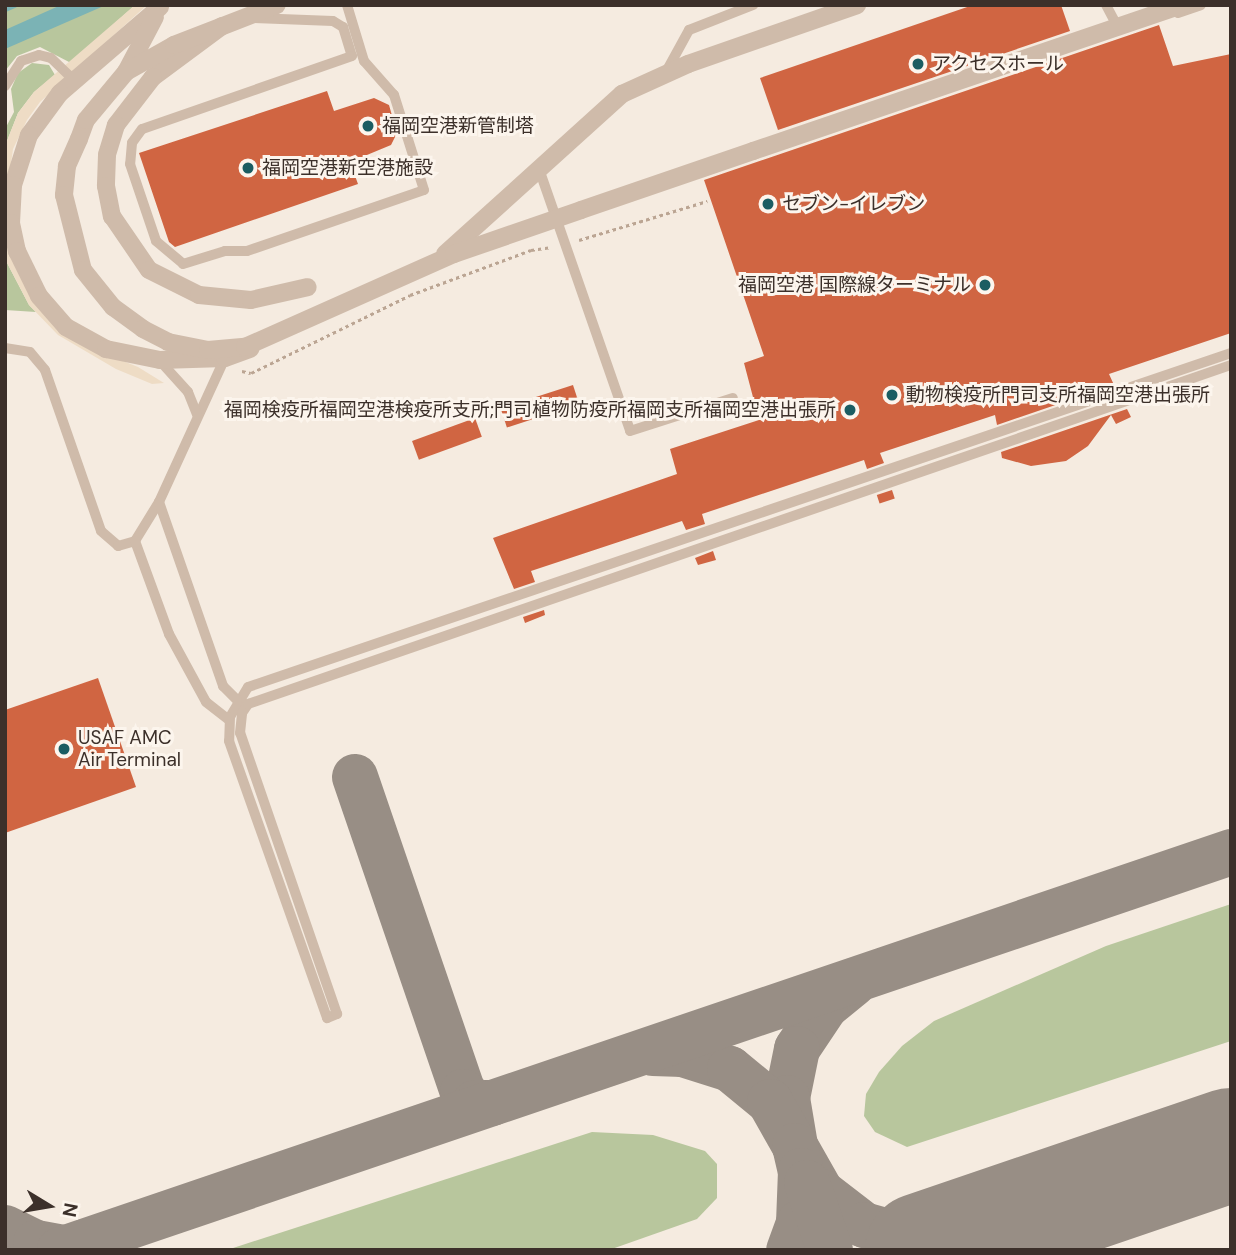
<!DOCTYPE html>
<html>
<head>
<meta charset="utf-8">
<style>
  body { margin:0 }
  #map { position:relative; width:1236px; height:1255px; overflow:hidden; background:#f5ebe0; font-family:"DM Sans","Noto Sans JP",sans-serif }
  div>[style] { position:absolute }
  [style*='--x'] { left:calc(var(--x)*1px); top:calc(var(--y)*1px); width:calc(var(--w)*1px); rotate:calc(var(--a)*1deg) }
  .green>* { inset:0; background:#b8c69d }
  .plaza>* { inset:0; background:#eedcc5 }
  .water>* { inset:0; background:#7bb3b5 }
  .stream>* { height:5px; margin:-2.5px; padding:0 2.5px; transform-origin:2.5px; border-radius:2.5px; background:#7bb3b5 }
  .taxiway>* { height:46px; margin:-23px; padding:0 23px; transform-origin:23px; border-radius:23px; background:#988e85 }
  .runway>* { height:114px; margin:-57px; padding:0 57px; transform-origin:57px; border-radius:57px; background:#988e85 }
  .building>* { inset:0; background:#d06542; transform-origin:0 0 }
  .path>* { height:2.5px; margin-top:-1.25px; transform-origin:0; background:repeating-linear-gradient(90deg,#bba593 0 3.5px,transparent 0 7px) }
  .service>* { height:10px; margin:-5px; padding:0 5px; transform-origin:5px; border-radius:5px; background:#cfbbaa }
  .tertiary>* { height:18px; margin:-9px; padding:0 9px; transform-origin:9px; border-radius:9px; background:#cfbbaa }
  .tertiary-bridge>* { height:18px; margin:-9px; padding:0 9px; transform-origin:9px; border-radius:9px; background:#cfbbaa }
  .dots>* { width:19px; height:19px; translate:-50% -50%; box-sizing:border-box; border:4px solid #fcf5ed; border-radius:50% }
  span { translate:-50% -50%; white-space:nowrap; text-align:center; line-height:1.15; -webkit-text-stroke:6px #fcf5ed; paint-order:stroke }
  .poi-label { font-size:19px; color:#3c302a }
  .left { translate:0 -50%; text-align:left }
  .right { translate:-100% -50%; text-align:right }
  .frame { position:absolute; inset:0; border:7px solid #3c302a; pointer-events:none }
  .north { position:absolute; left:14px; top:1171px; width:70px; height:70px; -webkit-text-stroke:5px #fcf5ed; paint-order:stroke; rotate:101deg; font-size:19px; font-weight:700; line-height:28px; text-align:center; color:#3c302a }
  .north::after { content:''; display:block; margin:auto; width:24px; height:32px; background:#3c302a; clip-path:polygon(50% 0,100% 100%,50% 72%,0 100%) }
</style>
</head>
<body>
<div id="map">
  <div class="green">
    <i style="clip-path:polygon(5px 5px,135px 5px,71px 63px,40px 47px,17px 56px,5px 71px)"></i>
    <i style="clip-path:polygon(32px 63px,49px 65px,55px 75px,34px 92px,18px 113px,5px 146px,5px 129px,14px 112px,11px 89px,18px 73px)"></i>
    <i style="clip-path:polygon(5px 259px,29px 305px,36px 312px,5px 310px)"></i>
    <i style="clip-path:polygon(1231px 904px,1231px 1041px,907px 1147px,875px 1132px,864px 1116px,866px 1094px,879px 1072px,902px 1046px,934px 1021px,1106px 946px)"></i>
    <i style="clip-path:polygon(592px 1132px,653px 1135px,705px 1151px,717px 1164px,717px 1198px,697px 1219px,609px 1250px,227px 1250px)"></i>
  </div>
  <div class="plaza">
    <i style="clip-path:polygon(135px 5px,147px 5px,40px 102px,27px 120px,13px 149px,5px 206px,5px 146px,18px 113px,34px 92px)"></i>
    <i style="clip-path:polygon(5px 219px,10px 249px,86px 346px,138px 367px,164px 383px,152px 384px,116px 369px,58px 335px,29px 305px,5px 259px)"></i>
  </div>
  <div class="water">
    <i style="clip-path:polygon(61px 5px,106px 5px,5px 49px,5px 30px)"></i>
  </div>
  <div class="stream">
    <i style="--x:5;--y:9;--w:10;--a:-24"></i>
  </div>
  <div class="taxiway">
    <i style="--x:355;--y:777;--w:333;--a:71.1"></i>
    <i style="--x:463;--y:1092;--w:16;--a:43"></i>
    <i style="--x:475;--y:1103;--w:17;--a:0"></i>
    <i style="--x:853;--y:984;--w:36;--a:141"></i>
    <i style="--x:825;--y:1007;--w:50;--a:123.7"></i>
    <i style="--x:797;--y:1049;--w:50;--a:101.5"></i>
    <i style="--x:787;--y:1098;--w:49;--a:80.5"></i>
    <i style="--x:795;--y:1146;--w:53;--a:60.5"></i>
    <i style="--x:821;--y:1192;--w:54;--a:37.5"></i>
    <i style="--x:864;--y:1225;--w:51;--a:15.9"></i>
    <i style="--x:913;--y:1239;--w:51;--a:-4.5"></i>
    <i style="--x:653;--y:1053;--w:30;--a:2"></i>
    <i style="--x:683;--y:1054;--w:49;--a:17.7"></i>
    <i style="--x:730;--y:1069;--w:52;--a:39.5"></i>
    <i style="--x:770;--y:1102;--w:51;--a:60.4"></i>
    <i style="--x:795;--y:1146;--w:26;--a:77"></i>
    <i style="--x:801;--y:1171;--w:52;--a:92.2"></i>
    <i style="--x:799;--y:1223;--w:29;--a:110"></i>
    <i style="--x:807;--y:1183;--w:71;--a:71.1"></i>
    <i style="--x:5;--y:1228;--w:34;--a:26"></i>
    <i style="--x:36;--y:1243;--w:29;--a:10"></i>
    <i style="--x:60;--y:1250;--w:1237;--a:-18.77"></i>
  </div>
  <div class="runway">
    <i style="--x:922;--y:1250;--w:326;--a:-18.8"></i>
  </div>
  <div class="building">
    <i style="clip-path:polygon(973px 5px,1061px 5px,1070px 31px,778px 130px,760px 78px)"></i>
    <i style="clip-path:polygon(1159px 25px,1173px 66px,1231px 54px,1231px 333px,1109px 374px,1114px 385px,997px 425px,995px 415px,880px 453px,884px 463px,867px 469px,864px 460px,702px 514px,705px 524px,686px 530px,682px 521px,531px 571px,535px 582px,514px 589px,493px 538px,677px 474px,670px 449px,759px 420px,744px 363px,764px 356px,704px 180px)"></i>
    <i style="clip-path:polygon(327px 91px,334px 111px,374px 98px,389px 105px,397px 133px,391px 145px,350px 162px,358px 184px,175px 247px,169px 242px,139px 153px)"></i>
    <i style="left:573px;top:385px;width:20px;height:76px;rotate:72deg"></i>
    <i style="clip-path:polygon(1127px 409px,1131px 417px,1116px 424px,1111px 415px,1088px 446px,1066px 461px,1031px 466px,1002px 458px,1001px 452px)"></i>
    <i style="left:475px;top:418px;width:20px;height:67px;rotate:70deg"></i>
    <i style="left:892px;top:490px;width:9px;height:16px;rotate:72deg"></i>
    <i style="clip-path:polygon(713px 551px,716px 560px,698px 565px,695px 558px)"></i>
    <i style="clip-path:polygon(544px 610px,545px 615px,525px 623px,523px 617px)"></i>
    <i style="clip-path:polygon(98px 678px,136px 787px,5px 833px,5px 710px)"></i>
  </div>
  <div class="path">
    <i style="--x:579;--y:240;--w:134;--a:-16.9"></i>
    <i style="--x:242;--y:371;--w:9;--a:13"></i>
    <i style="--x:251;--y:373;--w:177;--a:-26.1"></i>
    <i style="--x:410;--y:295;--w:129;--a:-20.4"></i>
    <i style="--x:531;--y:250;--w:21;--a:-8"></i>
  </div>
  <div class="service">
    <i style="--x:1106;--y:5;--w:26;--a:62"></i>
    <i style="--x:1178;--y:13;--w:24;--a:-19"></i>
    <i style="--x:254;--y:18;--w:79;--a:2.2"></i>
    <i style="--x:333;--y:21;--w:12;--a:31"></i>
    <i style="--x:343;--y:27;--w:30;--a:73"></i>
    <i style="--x:352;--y:56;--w:222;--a:160.8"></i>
    <i style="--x:142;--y:129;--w:17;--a:126"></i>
    <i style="--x:132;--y:143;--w:21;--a:95"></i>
    <i style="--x:130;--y:164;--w:81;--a:71.3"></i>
    <i style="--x:156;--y:241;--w:35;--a:40"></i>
    <i style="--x:183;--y:264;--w:44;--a:-17.2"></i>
    <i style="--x:225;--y:251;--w:22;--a:0"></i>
    <i style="--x:247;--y:251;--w:187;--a:-19"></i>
    <i style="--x:424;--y:190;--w:100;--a:-107.5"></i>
    <i style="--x:394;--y:95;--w:45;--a:-131.4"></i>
    <i style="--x:364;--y:61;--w:59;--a:-106.9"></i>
    <i style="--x:666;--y:72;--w:48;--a:-61.3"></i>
    <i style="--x:689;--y:30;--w:69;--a:-21.3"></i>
    <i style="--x:5;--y:86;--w:30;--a:-57"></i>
    <i style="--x:21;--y:61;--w:19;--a:-18"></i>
    <i style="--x:39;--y:55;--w:12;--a:14"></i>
    <i style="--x:51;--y:58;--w:32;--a:44"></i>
    <i style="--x:539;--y:169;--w:277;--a:70.8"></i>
    <i style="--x:630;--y:431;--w:108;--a:-17.8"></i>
    <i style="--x:5;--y:348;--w:25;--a:9"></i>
    <i style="--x:30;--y:352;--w:23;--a:50"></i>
    <i style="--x:45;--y:370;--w:170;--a:70.8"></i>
    <i style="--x:101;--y:531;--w:23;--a:41"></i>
    <i style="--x:118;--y:546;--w:18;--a:-16"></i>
    <i style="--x:135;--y:541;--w:46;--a:-58.4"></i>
    <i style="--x:159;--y:502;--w:158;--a:-65.4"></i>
    <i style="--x:1231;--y:353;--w:1038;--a:161.23"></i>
    <i style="--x:248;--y:687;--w:35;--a:121"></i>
    <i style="--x:230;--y:717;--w:24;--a:92"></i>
    <i style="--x:229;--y:741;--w:294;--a:70.5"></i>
    <i style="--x:327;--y:1018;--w:11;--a:-22"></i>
    <i style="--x:337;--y:1014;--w:297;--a:-109"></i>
    <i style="--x:240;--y:733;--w:20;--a:-84"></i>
    <i style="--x:242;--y:713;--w:11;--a:-56"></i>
    <i style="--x:248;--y:704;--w:1040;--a:-19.03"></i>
    <i style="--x:160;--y:361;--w:42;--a:47.9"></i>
    <i style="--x:188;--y:392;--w:24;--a:68"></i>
    <i style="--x:159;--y:502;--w:195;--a:70.8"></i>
    <i style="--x:223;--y:686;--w:20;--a:45"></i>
    <i style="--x:135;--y:541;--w:99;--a:69.9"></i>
    <i style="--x:169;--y:634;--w:77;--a:61.4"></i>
    <i style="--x:206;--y:702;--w:29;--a:38"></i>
  </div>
  <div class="tertiary">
    <i style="--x:160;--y:7;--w:132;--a:139.3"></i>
    <i style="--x:60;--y:93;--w:52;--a:126.4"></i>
    <i style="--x:29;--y:135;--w:52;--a:107.7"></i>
    <i style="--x:13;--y:185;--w:38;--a:93"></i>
    <i style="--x:11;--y:223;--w:29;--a:78"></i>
    <i style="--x:17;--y:251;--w:50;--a:63.9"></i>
    <i style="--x:39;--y:296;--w:41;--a:48.9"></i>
    <i style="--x:66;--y:327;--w:46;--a:28.8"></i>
    <i style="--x:106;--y:349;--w:55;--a:11.5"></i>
    <i style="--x:160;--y:360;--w:65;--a:-1.8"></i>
    <i style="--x:225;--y:358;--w:27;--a:-20"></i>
    <i style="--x:222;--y:26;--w:86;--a:143.5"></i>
    <i style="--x:153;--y:77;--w:61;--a:127.6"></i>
    <i style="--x:116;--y:125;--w:31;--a:107"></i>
    <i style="--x:107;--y:155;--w:31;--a:92"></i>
    <i style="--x:106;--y:186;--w:31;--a:79"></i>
    <i style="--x:112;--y:216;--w:65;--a:55.6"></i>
    <i style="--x:149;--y:270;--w:56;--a:26.6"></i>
    <i style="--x:199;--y:295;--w:52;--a:5.5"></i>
    <i style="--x:251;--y:300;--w:58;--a:-12.8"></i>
    <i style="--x:126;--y:72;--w:62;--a:-62.2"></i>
    <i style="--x:79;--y:139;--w:20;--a:-70"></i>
    <i style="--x:86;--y:120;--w:62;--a:-50.2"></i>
    <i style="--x:126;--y:72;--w:55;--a:-29.4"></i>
    <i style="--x:174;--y:45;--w:110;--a:-21.2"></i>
    <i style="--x:581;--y:210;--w:182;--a:-18.9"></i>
    <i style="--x:445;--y:254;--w:239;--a:-42.1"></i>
    <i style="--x:622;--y:94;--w:72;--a:-24.4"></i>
    <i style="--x:688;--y:64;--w:179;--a:-19.2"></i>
  </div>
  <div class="tertiary-bridge">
    <i style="--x:79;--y:139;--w:30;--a:114"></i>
    <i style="--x:67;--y:166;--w:29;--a:96"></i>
    <i style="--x:64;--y:195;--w:77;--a:75.8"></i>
    <i style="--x:83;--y:270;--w:48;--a:51"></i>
    <i style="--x:113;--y:307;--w:37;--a:36"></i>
    <i style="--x:143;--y:329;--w:28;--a:27"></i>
    <i style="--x:168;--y:342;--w:41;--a:11.3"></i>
    <i style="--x:208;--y:350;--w:37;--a:-5"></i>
    <i style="--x:245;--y:347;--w:229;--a:-24"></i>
    <i style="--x:454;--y:254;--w:134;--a:-19.1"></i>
    <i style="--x:753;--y:151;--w:454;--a:-18.8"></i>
  </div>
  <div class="dots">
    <i style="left:918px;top:64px;background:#1b5d62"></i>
    <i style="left:368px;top:126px;background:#1b5d62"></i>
    <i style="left:248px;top:168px;background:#1b5d62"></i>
    <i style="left:768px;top:204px;background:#1b5d62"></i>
    <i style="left:985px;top:285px;background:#1b5d62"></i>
    <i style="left:892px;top:395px;background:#1b5d62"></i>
    <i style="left:850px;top:410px;background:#1b5d62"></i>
    <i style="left:64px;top:749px;background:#1b5d62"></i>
  </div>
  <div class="poi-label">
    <span class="left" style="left:932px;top:64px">アクセスホール</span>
    <span class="left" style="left:382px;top:126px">福岡空港新管制塔</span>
    <span class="left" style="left:262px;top:168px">福岡空港新空港施設</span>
    <span class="left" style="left:782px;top:204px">セブン-イレブン</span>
    <span class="right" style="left:971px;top:285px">福岡空港 国際線ターミナル</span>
    <span class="left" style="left:906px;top:395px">動物検疫所門司支所福岡空港出張所</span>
    <span class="right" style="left:836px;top:410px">福岡検疫所福岡空港検疫所支所;門司植物防疫所福岡支所福岡空港出張所</span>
    <span class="left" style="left:78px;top:749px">USAF AMC<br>Air Terminal</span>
  </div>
  <div class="frame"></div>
  <div class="north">N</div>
</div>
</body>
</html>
